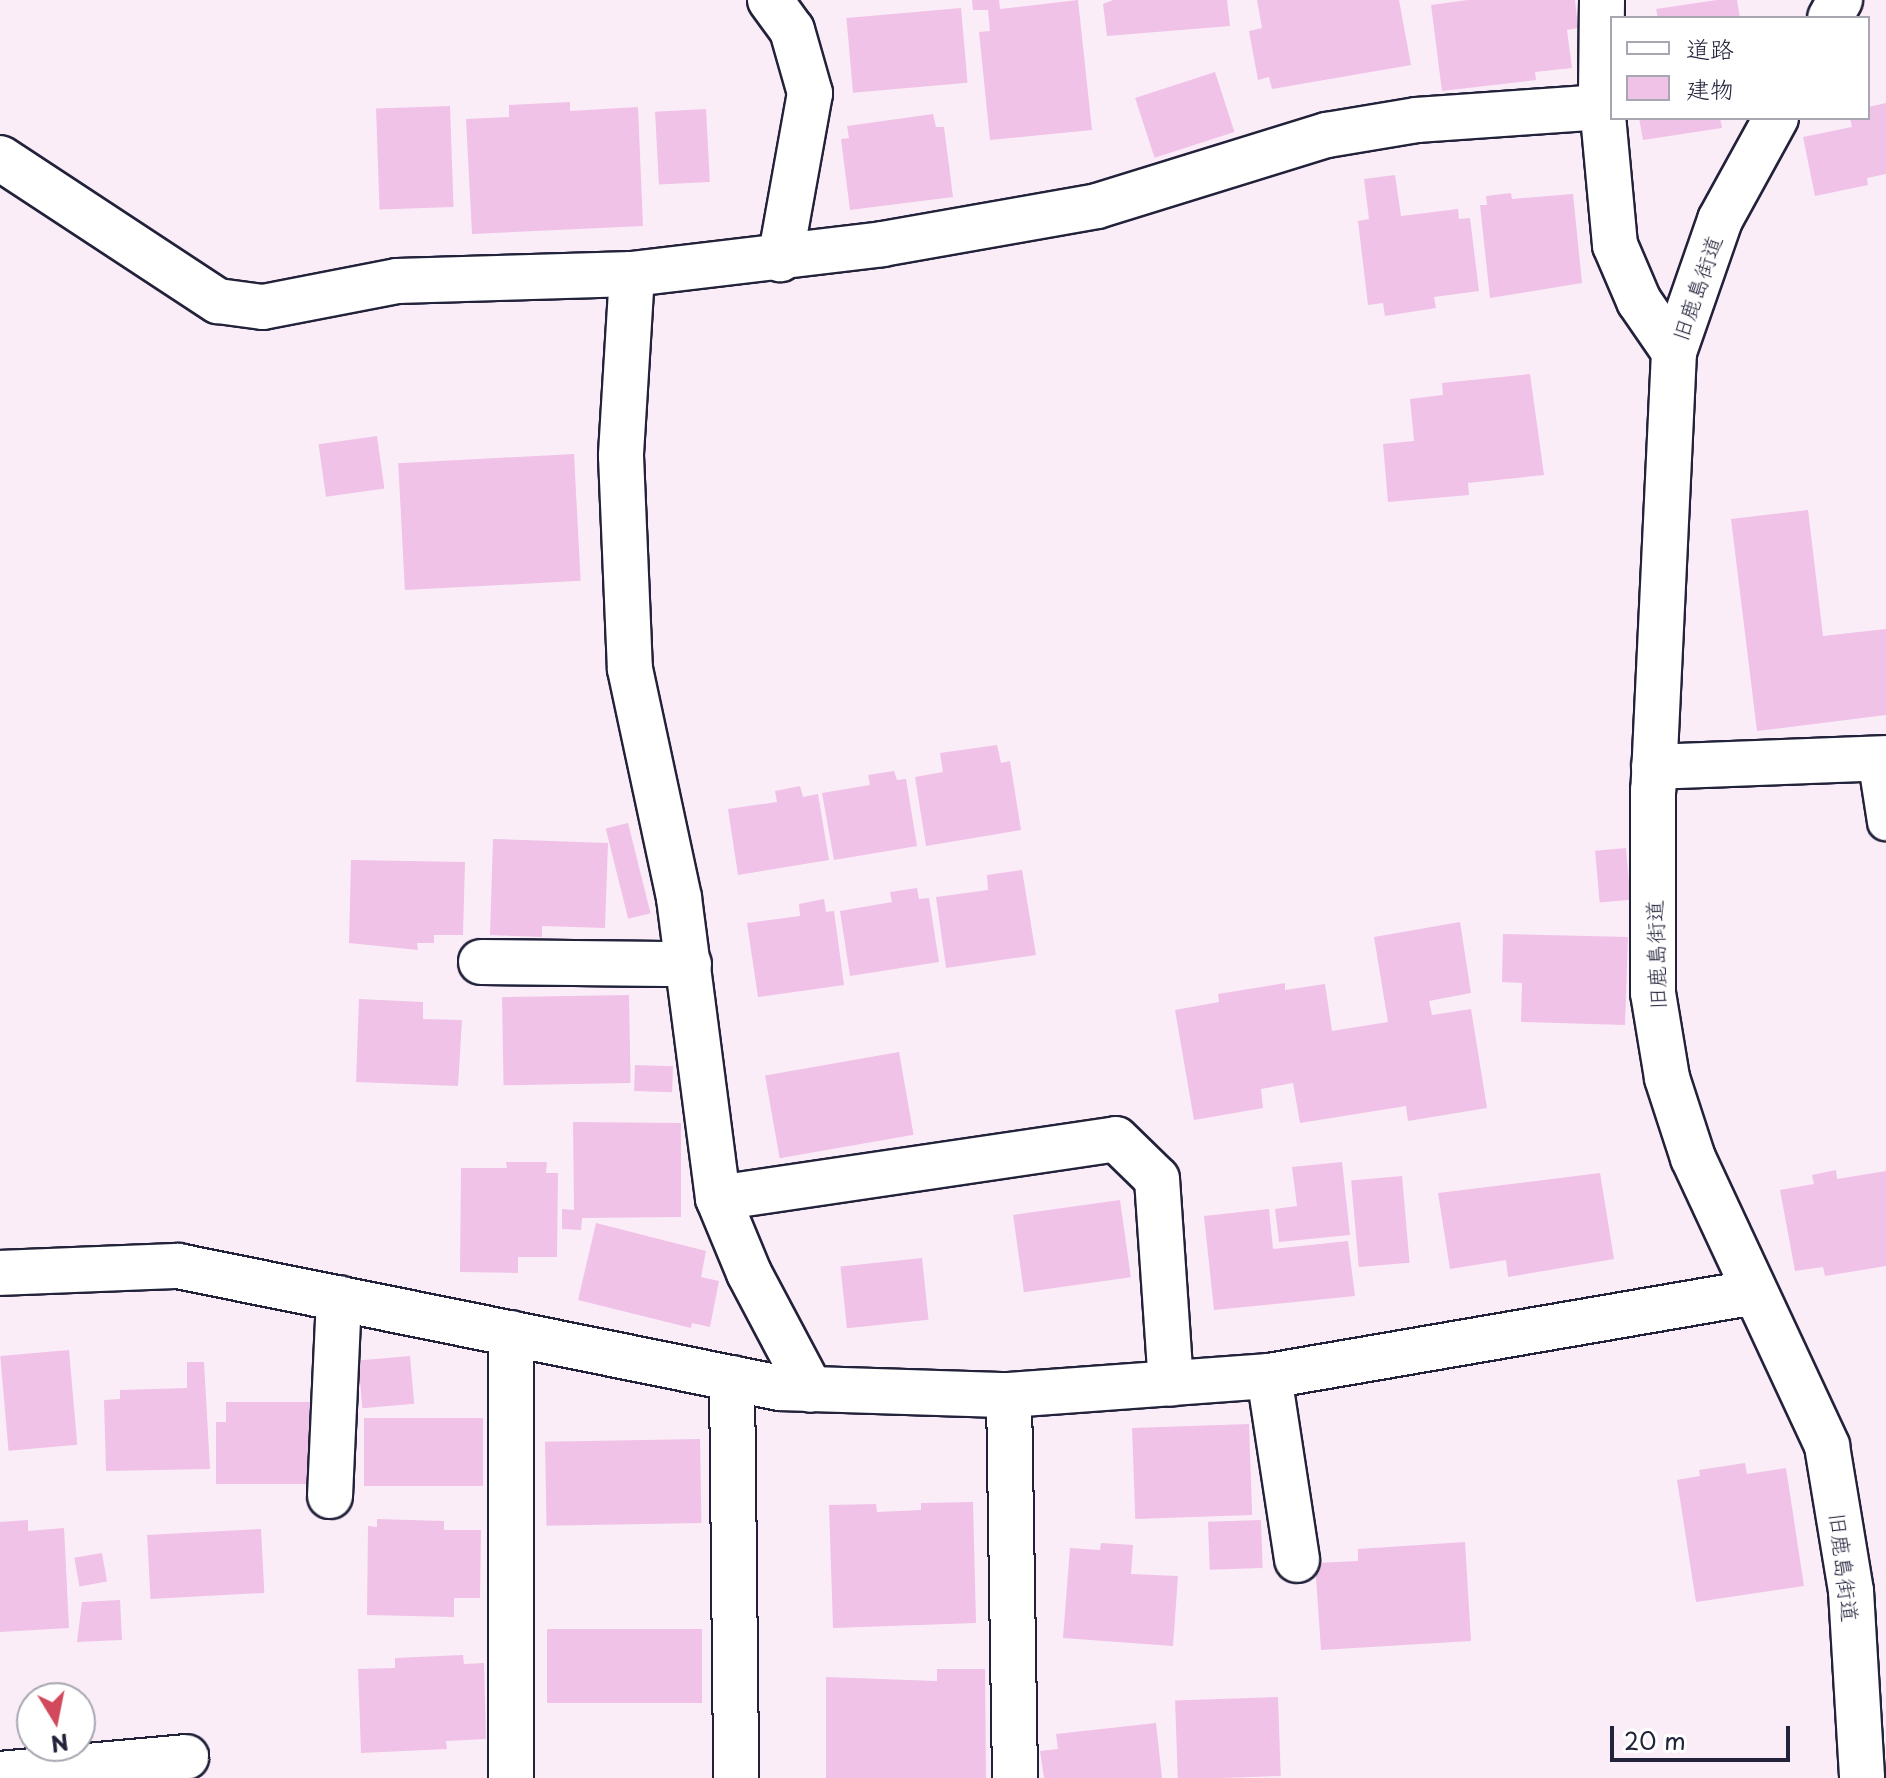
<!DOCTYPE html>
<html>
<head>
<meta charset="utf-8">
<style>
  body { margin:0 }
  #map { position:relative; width:1886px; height:1778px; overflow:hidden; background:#faedf8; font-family:"Playpen Sans","Klee One",sans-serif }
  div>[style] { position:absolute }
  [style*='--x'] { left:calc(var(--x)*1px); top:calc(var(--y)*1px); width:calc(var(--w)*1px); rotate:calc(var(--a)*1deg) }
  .building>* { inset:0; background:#f0c2e7; transform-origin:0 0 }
  .roads { filter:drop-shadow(2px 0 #22223b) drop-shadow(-2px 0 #22223b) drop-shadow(0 2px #22223b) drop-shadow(0 -2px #22223b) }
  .service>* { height:36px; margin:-18px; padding:0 18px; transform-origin:18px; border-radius:18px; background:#fff }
  .minor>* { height:44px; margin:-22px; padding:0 22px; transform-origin:22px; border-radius:22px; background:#fff }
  span { translate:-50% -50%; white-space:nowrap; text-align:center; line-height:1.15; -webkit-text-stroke:6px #fff; paint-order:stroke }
  .street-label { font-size:22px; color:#22223b }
  .legend { position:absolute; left:1610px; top:16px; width:260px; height:104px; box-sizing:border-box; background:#fff; border:2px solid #a7a7b1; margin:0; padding:10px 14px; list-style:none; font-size:24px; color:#22223b }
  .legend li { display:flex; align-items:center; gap:16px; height:40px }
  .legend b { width:40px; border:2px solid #a7a7b1 }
  .north { position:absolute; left:16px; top:1682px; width:80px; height:80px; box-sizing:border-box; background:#fff; border:2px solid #a7a7b1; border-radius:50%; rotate:170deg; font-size:22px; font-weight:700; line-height:32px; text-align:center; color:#22223b }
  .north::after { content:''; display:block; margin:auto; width:28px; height:36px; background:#d1495b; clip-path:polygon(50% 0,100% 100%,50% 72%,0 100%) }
  .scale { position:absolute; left:1610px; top:1726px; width:180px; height:36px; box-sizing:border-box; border:4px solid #22223b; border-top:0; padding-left:10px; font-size:24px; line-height:28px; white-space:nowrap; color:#22223b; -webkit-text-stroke:6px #fff; paint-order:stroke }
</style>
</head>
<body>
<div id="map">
  <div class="building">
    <i style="clip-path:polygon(972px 0,999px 0,1000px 9px,1078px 0,1092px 130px,990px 140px,979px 32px,990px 31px,988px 10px,973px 10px)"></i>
    <i style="clip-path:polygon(1113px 0,1227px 0,1230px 26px,1107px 36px,1103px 4px)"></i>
    <i style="clip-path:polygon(1257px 0,1399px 0,1411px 65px,1272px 89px,1269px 77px,1258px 80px,1249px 31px,1262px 28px)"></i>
    <i style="clip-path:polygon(1468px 0,1575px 0,1578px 28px,1567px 30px,1572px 68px,1535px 72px,1536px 80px,1442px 91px,1431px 5px)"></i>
    <i style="clip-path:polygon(1717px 0,1737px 0,1740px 18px,1658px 18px,1656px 9px)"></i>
    <i style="left:961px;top:8px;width:75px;height:115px;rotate:85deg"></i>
    <i style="left:1215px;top:72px;width:63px;height:84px;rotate:72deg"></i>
    <i style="clip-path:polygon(570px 102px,570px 111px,638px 107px,643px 226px,472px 234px,466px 119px,509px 117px,509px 105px)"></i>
    <i style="clip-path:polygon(1886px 103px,1886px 174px,1867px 178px,1868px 185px,1815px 196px,1803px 137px,1852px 127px,1850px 118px,1868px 118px,1868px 107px)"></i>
    <i style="left:450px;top:106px;width:101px;height:74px;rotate:88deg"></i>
    <i style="left:706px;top:109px;width:73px;height:51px;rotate:87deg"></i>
    <i style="clip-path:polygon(933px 114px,936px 127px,944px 127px,953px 197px,850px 210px,841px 139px,849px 138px,847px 126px)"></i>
    <i style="clip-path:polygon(1639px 118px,1720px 118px,1722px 128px,1643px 140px)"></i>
    <i style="clip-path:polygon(1395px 175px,1401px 216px,1458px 209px,1459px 219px,1470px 218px,1479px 291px,1434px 297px,1436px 308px,1385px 316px,1383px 303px,1368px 305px,1358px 221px,1369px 219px,1364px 179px)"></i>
    <i style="clip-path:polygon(1511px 193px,1512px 199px,1573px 194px,1582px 283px,1490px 298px,1480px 205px,1487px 205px,1486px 196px)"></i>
    <i style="clip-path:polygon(1530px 374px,1544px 475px,1468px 483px,1469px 495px,1388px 502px,1383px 444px,1414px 441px,1410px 399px,1443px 395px,1442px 383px)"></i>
    <i style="left:377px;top:436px;width:53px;height:59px;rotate:82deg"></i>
    <i style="left:574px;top:454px;width:127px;height:176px;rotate:87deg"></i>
    <i style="clip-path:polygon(1808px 510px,1823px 636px,1886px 629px,1886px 715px,1757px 731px,1731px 519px)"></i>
    <i style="clip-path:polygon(997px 745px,1001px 763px,1010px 761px,1021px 830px,926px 846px,915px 777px,943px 772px,940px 753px)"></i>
    <i style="clip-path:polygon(894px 771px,897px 780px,906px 779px,917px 846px,834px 860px,822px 793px,870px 785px,868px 775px)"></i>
    <i style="clip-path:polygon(800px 786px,803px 797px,818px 794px,829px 860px,738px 875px,728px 809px,777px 802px,775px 791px)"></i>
    <i style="left:628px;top:823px;width:93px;height:23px;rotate:76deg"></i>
    <i style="clip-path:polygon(493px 839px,608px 843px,605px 928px,542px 926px,542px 937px,490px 935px)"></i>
    <i style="left:1626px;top:848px;width:52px;height:31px;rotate:85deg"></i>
    <i style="clip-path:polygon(351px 860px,465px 862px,463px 935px,434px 935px,434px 943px,417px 943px,418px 950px,349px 943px)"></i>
    <i style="clip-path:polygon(1022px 870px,1036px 955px,946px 968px,936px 897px,988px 890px,987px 875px)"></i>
    <i style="clip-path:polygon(917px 888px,919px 899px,929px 898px,939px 962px,850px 976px,840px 911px,892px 902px,890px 892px)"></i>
    <i style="clip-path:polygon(824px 899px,826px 912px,834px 911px,844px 985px,758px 997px,747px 923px,800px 916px,799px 904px)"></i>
    <i style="clip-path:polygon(1460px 922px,1471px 993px,1429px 1001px,1432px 1015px,1471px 1009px,1487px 1108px,1408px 1121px,1406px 1106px,1300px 1123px,1293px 1083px,1261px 1089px,1263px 1108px,1194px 1120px,1175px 1010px,1219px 1002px,1218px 994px,1285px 983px,1285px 990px,1325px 984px,1332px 1031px,1388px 1022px,1374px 937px)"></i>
    <i style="clip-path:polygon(1503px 934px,1628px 937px,1625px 1025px,1521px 1022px,1522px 983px,1502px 982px)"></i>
    <i style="left:629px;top:995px;width:88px;height:127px;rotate:89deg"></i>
    <i style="clip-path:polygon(359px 999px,423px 1002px,423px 1019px,462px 1020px,458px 1086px,356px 1082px)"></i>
    <i style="left:899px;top:1052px;width:84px;height:136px;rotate:80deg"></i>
    <i style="left:635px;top:1065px;width:38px;height:26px;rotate:2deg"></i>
    <i style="clip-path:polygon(573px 1122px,681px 1123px,681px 1217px,582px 1218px,581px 1230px,562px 1229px,562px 1209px,574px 1210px)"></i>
    <i style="clip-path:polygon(506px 1162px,547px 1162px,546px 1173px,558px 1173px,557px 1257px,518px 1257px,518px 1273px,460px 1272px,461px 1168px,507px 1168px)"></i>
    <i style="clip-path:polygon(1342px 1162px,1350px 1235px,1279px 1242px,1275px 1209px,1297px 1206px,1292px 1167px)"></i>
    <i style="clip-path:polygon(1836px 1170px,1837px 1179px,1886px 1171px,1886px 1266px,1825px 1276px,1823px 1267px,1795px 1271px,1780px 1190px,1814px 1184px,1812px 1175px)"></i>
    <i style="clip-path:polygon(1600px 1173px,1614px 1259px,1508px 1277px,1506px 1260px,1450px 1269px,1438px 1193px)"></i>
    <i style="left:1402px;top:1176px;width:87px;height:51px;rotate:85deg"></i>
    <i style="left:1120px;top:1200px;width:78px;height:108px;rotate:82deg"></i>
    <i style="clip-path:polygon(1269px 1209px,1273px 1249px,1348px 1241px,1355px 1296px,1214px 1310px,1204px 1216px)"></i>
    <i style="clip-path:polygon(596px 1223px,706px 1251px,701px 1277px,719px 1281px,710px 1327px,692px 1323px,691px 1328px,578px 1300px)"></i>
    <i style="left:922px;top:1258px;width:62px;height:82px;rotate:84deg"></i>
    <i style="left:69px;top:1350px;width:95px;height:69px;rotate:85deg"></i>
    <i style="left:410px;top:1356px;width:48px;height:52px;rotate:85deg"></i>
    <i style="clip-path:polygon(187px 1362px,204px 1362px,210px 1469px,106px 1471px,104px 1400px,120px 1399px,120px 1390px,187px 1388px)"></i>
    <i style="clip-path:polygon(226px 1402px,315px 1402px,315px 1484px,216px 1484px,216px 1422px,226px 1422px)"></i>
    <i style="left:483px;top:1418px;width:68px;height:119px;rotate:90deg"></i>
    <i style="left:1249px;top:1424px;width:91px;height:117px;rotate:88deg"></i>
    <i style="left:700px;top:1439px;width:84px;height:155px;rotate:89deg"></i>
    <i style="clip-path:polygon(1745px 1463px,1747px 1474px,1786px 1468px,1804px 1586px,1696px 1602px,1677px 1480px,1700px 1476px,1699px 1470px)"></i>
    <i style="clip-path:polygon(973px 1502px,976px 1623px,833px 1628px,829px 1505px,876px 1504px,877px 1512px,921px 1510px,921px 1503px)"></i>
    <i style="clip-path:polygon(377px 1519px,444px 1521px,444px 1530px,481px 1530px,480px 1598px,454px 1598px,454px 1617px,367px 1615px,368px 1526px,377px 1527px)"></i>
    <i style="clip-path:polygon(28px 1520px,28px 1531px,64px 1528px,69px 1628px,0 1632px,0 1522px)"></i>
    <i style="left:1261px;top:1520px;width:48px;height:53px;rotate:88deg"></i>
    <i style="left:261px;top:1529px;width:64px;height:114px;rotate:87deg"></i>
    <i style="clip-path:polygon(1465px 1542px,1471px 1641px,1321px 1650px,1315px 1563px,1358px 1561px,1358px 1549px)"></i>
    <i style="clip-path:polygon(1101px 1543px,1133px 1545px,1131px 1574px,1178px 1576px,1173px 1646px,1063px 1638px,1070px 1548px,1100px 1550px)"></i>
    <i style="left:102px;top:1553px;width:29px;height:28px;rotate:80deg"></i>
    <i style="clip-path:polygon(120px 1600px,122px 1640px,77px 1642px,82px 1602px)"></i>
    <i style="left:702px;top:1629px;width:74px;height:155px;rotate:90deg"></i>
    <i style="clip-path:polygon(463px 1655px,464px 1664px,484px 1663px,486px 1739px,446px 1741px,447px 1749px,361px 1753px,358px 1669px,395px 1668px,395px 1658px)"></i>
    <i style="clip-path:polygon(937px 1669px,985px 1669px,986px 1778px,826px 1778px,826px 1677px,937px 1681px)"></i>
    <i style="left:1278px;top:1697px;width:79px;height:103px;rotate:88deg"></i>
    <i style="clip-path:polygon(1156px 1723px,1162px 1778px,1044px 1778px,1040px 1751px,1058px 1749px,1056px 1734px)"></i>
  </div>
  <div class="roads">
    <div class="service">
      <i style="--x:1876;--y:758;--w:65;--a:81.1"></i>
    </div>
    <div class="minor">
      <i style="--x:770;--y:0;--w:37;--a:54"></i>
      <i style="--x:792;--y:30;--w:66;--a:74.1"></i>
      <i style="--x:810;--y:93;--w:169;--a:100.2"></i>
      <i style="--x:1602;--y:0;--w:94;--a:90.6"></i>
      <i style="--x:1601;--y:94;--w:152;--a:84.7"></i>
      <i style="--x:1615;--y:245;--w:61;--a:66.8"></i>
      <i style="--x:1639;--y:301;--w:62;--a:55.5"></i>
      <i style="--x:1830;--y:18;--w:21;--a:-61"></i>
      <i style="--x:1776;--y:118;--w:116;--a:118.8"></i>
      <i style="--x:1720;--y:220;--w:140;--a:109.2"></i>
      <i style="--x:1674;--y:352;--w:439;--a:92.7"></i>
      <i style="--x:1653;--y:790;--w:203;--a:90"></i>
      <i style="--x:1653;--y:993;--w:86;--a:80.6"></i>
      <i style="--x:1667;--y:1078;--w:84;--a:72"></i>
      <i style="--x:1693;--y:1158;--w:318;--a:65"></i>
      <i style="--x:1827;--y:1446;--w:147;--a:80.6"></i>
      <i style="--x:1851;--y:1591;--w:187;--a:86.6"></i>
      <i style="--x:0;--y:158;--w:261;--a:33.3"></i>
      <i style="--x:218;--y:301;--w:45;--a:7.6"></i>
      <i style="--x:263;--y:307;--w:136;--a:-11"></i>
      <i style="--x:397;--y:281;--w:235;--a:-1.7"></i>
      <i style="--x:632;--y:274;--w:252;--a:-6.8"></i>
      <i style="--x:882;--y:244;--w:218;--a:-10"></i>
      <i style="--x:1097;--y:206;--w:241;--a:-17.2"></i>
      <i style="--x:1327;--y:135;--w:91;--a:-9.5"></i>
      <i style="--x:1417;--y:120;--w:185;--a:-4"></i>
      <i style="--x:632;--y:274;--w:182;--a:93.5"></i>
      <i style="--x:621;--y:456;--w:213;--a:87.6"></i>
      <i style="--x:630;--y:669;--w:234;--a:77.9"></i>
      <i style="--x:679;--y:898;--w:303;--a:82.6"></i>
      <i style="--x:718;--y:1198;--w:81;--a:67.5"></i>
      <i style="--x:749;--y:1273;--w:132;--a:62.1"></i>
      <i style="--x:1654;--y:767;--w:232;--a:-2.2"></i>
      <i style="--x:481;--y:962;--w:208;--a:0.6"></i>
      <i style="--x:718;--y:1198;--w:402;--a:-8.4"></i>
      <i style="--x:1116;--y:1139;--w:57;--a:44.3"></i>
      <i style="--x:1157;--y:1179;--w:205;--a:86.1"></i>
      <i style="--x:0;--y:1273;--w:178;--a:-2.3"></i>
      <i style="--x:178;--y:1266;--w:614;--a:11.46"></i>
      <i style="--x:780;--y:1388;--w:229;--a:1.8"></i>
      <i style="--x:1009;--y:1395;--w:261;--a:-4.2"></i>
      <i style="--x:1269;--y:1376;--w:491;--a:-9.8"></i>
      <i style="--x:1269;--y:1376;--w:186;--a:81.3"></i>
      <i style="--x:732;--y:1378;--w:400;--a:89.4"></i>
      <i style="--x:1009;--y:1395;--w:383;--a:89.1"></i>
      <i style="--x:330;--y:1496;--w:198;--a:-87.4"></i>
      <i style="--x:0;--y:1774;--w:187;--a:-5.2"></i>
      <i style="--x:511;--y:1778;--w:445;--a:-90"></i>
    </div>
  </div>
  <div class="street-label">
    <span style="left:1696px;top:288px;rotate:-71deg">旧鹿島街道</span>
    <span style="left:1655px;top:955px;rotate:-92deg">旧鹿島街道</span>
    <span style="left:1845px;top:1567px;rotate:83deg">旧鹿島街道</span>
  </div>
  <ul class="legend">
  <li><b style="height:10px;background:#fff"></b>道路</li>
  <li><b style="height:22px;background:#f0c2e7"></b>建物</li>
  </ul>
  <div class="north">N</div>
  <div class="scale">20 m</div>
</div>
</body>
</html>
